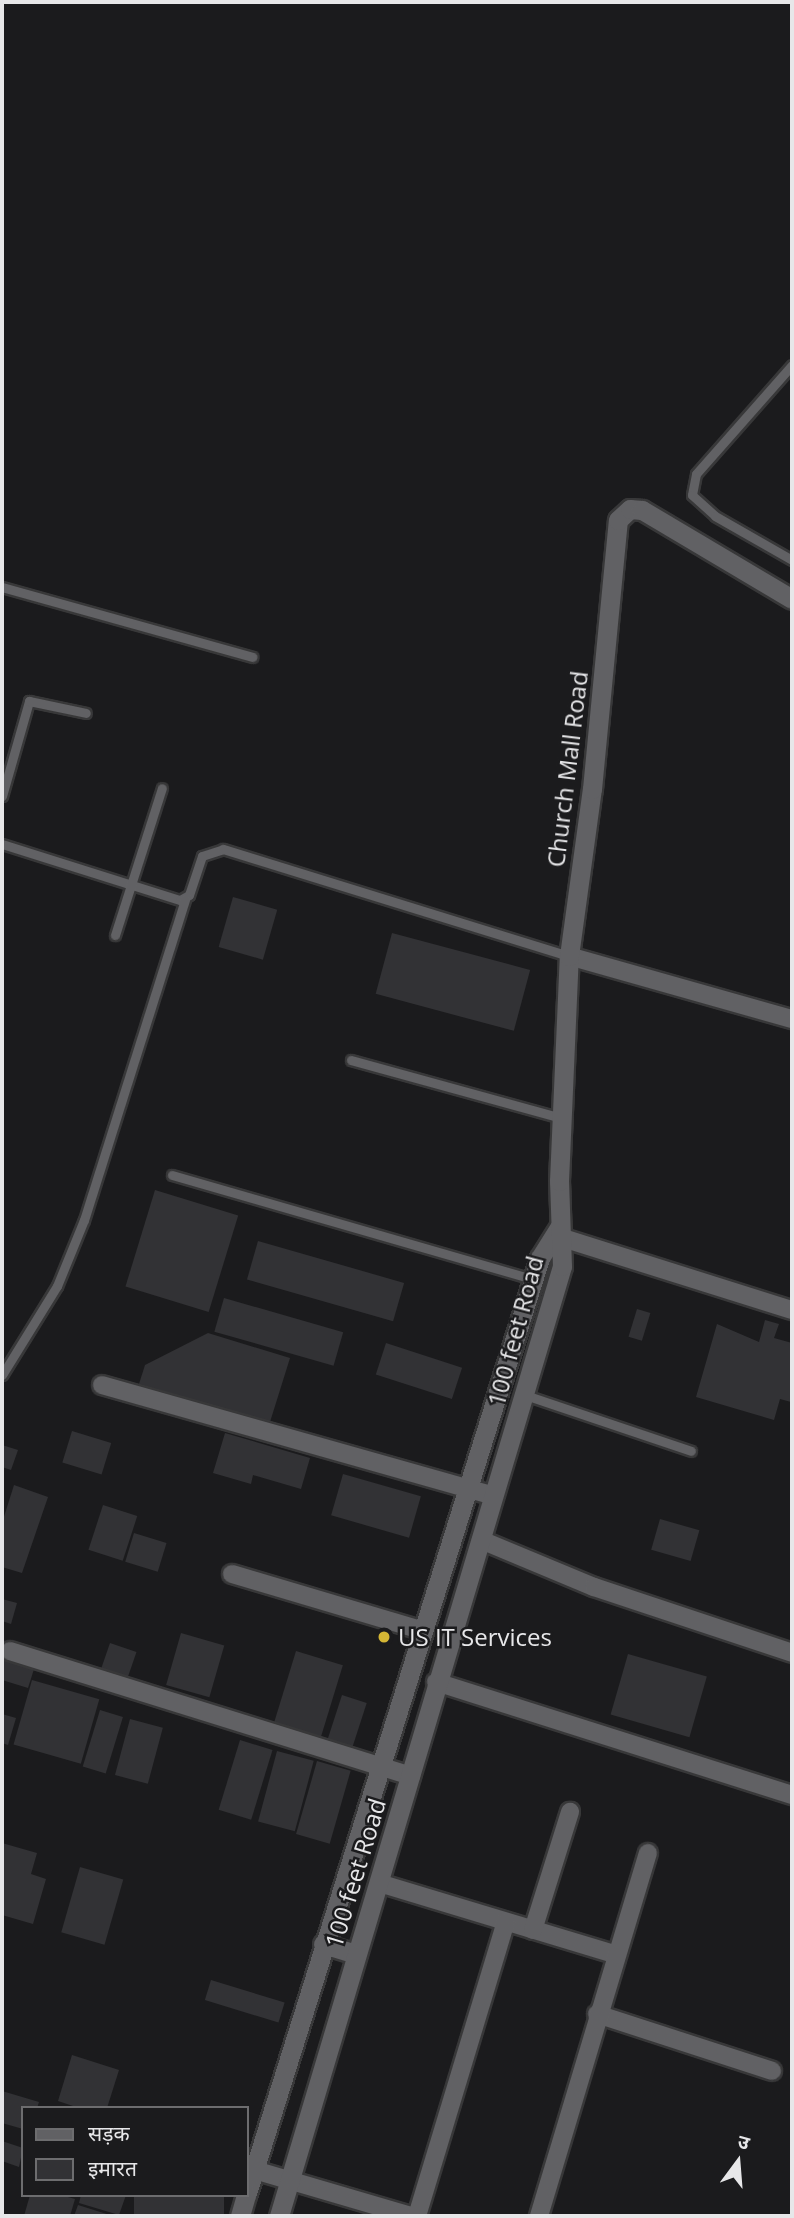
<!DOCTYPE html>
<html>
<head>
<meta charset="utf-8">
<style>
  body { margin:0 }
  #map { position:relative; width:794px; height:2218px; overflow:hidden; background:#1b1b1d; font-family:"Open Sans","Noto Sans Devanagari",sans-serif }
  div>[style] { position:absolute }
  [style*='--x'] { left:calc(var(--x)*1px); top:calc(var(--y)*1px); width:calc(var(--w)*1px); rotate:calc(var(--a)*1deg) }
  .building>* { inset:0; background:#323235; transform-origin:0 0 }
  .roads { filter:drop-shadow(2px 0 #383839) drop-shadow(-2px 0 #383839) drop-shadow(0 2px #383839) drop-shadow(0 -2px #383839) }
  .service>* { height:9px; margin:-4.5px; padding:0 4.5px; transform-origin:4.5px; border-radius:4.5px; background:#616164 }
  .minor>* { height:18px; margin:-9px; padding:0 9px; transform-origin:9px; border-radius:9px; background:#616164 }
  .tertiary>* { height:19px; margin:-9.5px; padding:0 9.5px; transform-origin:9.5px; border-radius:9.5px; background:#616164 }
  .dots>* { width:19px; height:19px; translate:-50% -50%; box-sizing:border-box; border:4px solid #1b1b1d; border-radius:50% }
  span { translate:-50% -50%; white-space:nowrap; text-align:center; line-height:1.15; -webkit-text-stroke:5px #1b1b1d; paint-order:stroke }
  .street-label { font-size:24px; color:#e7e7e9 }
  .poi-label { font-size:24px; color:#e7e7e9 }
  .left { translate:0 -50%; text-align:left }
  .frame { position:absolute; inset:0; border:4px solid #e7e7e9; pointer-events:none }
  .legend { position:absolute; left:21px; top:2106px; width:228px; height:91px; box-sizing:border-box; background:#1b1b1d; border:2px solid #6d6d6f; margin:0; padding:9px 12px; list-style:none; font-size:21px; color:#e7e7e9 }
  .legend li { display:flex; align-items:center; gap:14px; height:35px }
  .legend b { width:35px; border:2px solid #6d6d6f }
  .north { position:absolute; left:703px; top:2127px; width:70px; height:70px; -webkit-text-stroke:5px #1b1b1d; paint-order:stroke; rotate:16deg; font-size:19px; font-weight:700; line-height:28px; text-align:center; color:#e7e7e9 }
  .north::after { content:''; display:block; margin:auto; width:24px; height:32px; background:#e7e7e9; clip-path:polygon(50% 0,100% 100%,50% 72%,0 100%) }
</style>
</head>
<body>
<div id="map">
  <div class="building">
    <i style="left:233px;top:897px;width:46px;height:52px;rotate:16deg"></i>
    <i style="left:392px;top:933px;width:143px;height:63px;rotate:15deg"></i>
    <i style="left:155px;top:1190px;width:87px;height:101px;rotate:17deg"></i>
    <i style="left:258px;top:1241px;width:152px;height:40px;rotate:16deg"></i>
    <i style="left:224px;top:1298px;width:124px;height:35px;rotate:16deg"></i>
    <i style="left:637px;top:1309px;width:14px;height:29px;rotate:17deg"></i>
    <i style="clip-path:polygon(765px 1320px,779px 1324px,774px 1338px,792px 1343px,791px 1402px,780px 1399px,774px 1420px,696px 1397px,717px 1324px,759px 1342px)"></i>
    <i style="clip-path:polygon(208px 1333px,290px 1358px,270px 1422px,139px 1384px,145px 1365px)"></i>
    <i style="left:386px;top:1343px;width:80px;height:33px;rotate:18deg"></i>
    <i style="left:72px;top:1431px;width:41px;height:33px;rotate:17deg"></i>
    <i style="clip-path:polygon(225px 1433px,310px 1458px,301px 1489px,253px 1475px,251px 1484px,213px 1473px)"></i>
    <i style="clip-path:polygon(2px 1445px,18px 1450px,11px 1470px,2px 1467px)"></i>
    <i style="left:343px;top:1474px;width:81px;height:43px;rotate:16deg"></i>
    <i style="clip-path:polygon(14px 1485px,48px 1497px,22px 1573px,2px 1567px,2px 1523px)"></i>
    <i style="left:103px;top:1505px;width:36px;height:47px;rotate:18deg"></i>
    <i style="left:660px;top:1519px;width:41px;height:32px;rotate:16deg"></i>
    <i style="left:134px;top:1533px;width:34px;height:30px;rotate:17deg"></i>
    <i style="clip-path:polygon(2px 1599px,17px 1603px,11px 1624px,2px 1621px)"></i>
    <i style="left:181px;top:1633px;width:45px;height:54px;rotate:16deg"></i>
    <i style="left:110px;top:1643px;width:28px;height:33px;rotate:19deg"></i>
    <i style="left:296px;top:1651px;width:49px;height:79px;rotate:17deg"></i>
    <i style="left:628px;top:1654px;width:82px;height:63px;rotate:16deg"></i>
    <i style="clip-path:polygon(2px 1656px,35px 1666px,28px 1688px,2px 1680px)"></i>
    <i style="left:32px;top:1680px;width:70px;height:67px;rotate:16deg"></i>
    <i style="left:342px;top:1695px;width:26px;height:48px;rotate:18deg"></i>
    <i style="left:100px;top:1710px;width:24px;height:59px;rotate:17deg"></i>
    <i style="clip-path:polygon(2px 1714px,16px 1718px,8px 1745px,2px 1743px)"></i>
    <i style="left:130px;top:1719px;width:34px;height:58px;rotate:15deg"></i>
    <i style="left:240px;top:1740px;width:34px;height:73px;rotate:17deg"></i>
    <i style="left:277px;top:1751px;width:38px;height:73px;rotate:15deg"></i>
    <i style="left:317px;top:1761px;width:35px;height:76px;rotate:16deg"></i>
    <i style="clip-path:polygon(2px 1843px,37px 1853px,31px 1874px,46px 1879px,33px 1924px,2px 1915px)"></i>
    <i style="left:80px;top:1867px;width:45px;height:68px;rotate:16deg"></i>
    <i style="left:211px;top:1980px;width:77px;height:21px;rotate:17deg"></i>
    <i style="clip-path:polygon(72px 2055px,119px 2070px,107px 2108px,79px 2108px,58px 2101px)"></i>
    <i style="clip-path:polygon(2px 2091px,39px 2102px,37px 2108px,23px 2108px,23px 2129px,2px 2123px)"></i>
    <i style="clip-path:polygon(2px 2141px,23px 2148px,19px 2167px,2px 2161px)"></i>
    <i style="clip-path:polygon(30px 2195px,61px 2195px,75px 2199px,70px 2216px,24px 2216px)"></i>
    <i style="clip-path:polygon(81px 2195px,126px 2195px,119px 2215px,79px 2203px)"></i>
    <i style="left:134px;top:2195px;width:90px;height:22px"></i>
    <i style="clip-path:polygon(78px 2205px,113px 2216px,74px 2216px)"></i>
  </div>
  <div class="roads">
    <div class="service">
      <i style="--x:792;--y:365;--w:145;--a:131.4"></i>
      <i style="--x:696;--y:474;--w:21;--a:101"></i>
      <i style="--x:692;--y:495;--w:31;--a:42"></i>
      <i style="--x:715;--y:516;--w:89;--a:29.7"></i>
      <i style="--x:2;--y:587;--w:260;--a:15.6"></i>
      <i style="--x:2;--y:796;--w:99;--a:-74.1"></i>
      <i style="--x:29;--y:701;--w:58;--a:11.9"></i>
      <i style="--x:2;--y:844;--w:187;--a:17.5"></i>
      <i style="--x:180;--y:900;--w:10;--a:-29"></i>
      <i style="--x:189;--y:895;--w:41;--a:-71.6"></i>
      <i style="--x:202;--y:856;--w:22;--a:-18"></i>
      <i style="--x:223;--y:849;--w:362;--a:17.2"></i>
      <i style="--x:115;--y:935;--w:154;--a:-72.3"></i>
      <i style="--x:351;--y:1060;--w:218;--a:15.4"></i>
      <i style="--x:172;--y:1175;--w:376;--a:16.1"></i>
      <i style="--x:2;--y:1375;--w:105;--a:-58.3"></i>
      <i style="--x:57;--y:1286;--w:71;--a:-67.8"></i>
      <i style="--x:84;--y:1220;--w:337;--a:-72.5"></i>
      <i style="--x:525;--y:1395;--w:175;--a:18.6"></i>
    </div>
    <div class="minor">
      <i style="--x:569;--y:956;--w:232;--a:15.8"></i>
      <i style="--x:560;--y:1237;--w:243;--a:17.5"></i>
      <i style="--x:102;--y:1385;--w:407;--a:15.8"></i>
      <i style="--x:481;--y:1540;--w:122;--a:22.6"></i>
      <i style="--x:594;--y:1587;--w:209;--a:18.4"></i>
      <i style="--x:232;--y:1574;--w:197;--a:16.5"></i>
      <i style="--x:10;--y:1651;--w:420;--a:17.3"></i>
      <i style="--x:436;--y:1682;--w:374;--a:17.6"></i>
      <i style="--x:379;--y:1883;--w:245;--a:16.8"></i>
      <i style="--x:533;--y:1930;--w:124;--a:-72.6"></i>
      <i style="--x:597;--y:2014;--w:184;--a:18"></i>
      <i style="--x:254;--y:2170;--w:164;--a:16.3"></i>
      <i style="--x:417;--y:2216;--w:307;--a:-73.2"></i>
      <i style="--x:539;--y:2216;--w:379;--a:-73.3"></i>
    </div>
    <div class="tertiary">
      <i style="--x:323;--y:1944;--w:34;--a:17"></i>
      <i style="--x:247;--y:2193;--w:980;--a:-72.6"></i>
      <i style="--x:540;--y:1258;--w:36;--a:-58"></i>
      <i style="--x:240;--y:2216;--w:22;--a:-74"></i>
      <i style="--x:279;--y:2216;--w:991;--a:-73.41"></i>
      <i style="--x:562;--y:1266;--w:85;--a:-92"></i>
      <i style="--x:559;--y:1181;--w:225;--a:-87.5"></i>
      <i style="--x:569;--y:956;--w:169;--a:-82.2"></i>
      <i style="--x:592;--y:789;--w:270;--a:-84.5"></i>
      <i style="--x:618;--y:520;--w:16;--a:-43"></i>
      <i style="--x:630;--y:509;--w:12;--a:5"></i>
      <i style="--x:642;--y:510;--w:174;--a:30.7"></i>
    </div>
  </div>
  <div class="dots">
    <i style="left:384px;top:1637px;background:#d4b635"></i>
  </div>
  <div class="street-label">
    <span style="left:567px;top:769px;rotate:-83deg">Church Mall Road</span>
    <span style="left:515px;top:1331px;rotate:-75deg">100 feet Road</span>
    <span style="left:355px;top:1873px;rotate:-73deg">100 feet Road</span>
  </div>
  <div class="poi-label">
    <span class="left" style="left:398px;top:1637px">US IT Services</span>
  </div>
  <div class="frame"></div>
  <ul class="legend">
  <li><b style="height:9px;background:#616164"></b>सड़क</li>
  <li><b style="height:19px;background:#323235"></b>इमारत</li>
  </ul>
  <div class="north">उ</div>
</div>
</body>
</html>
